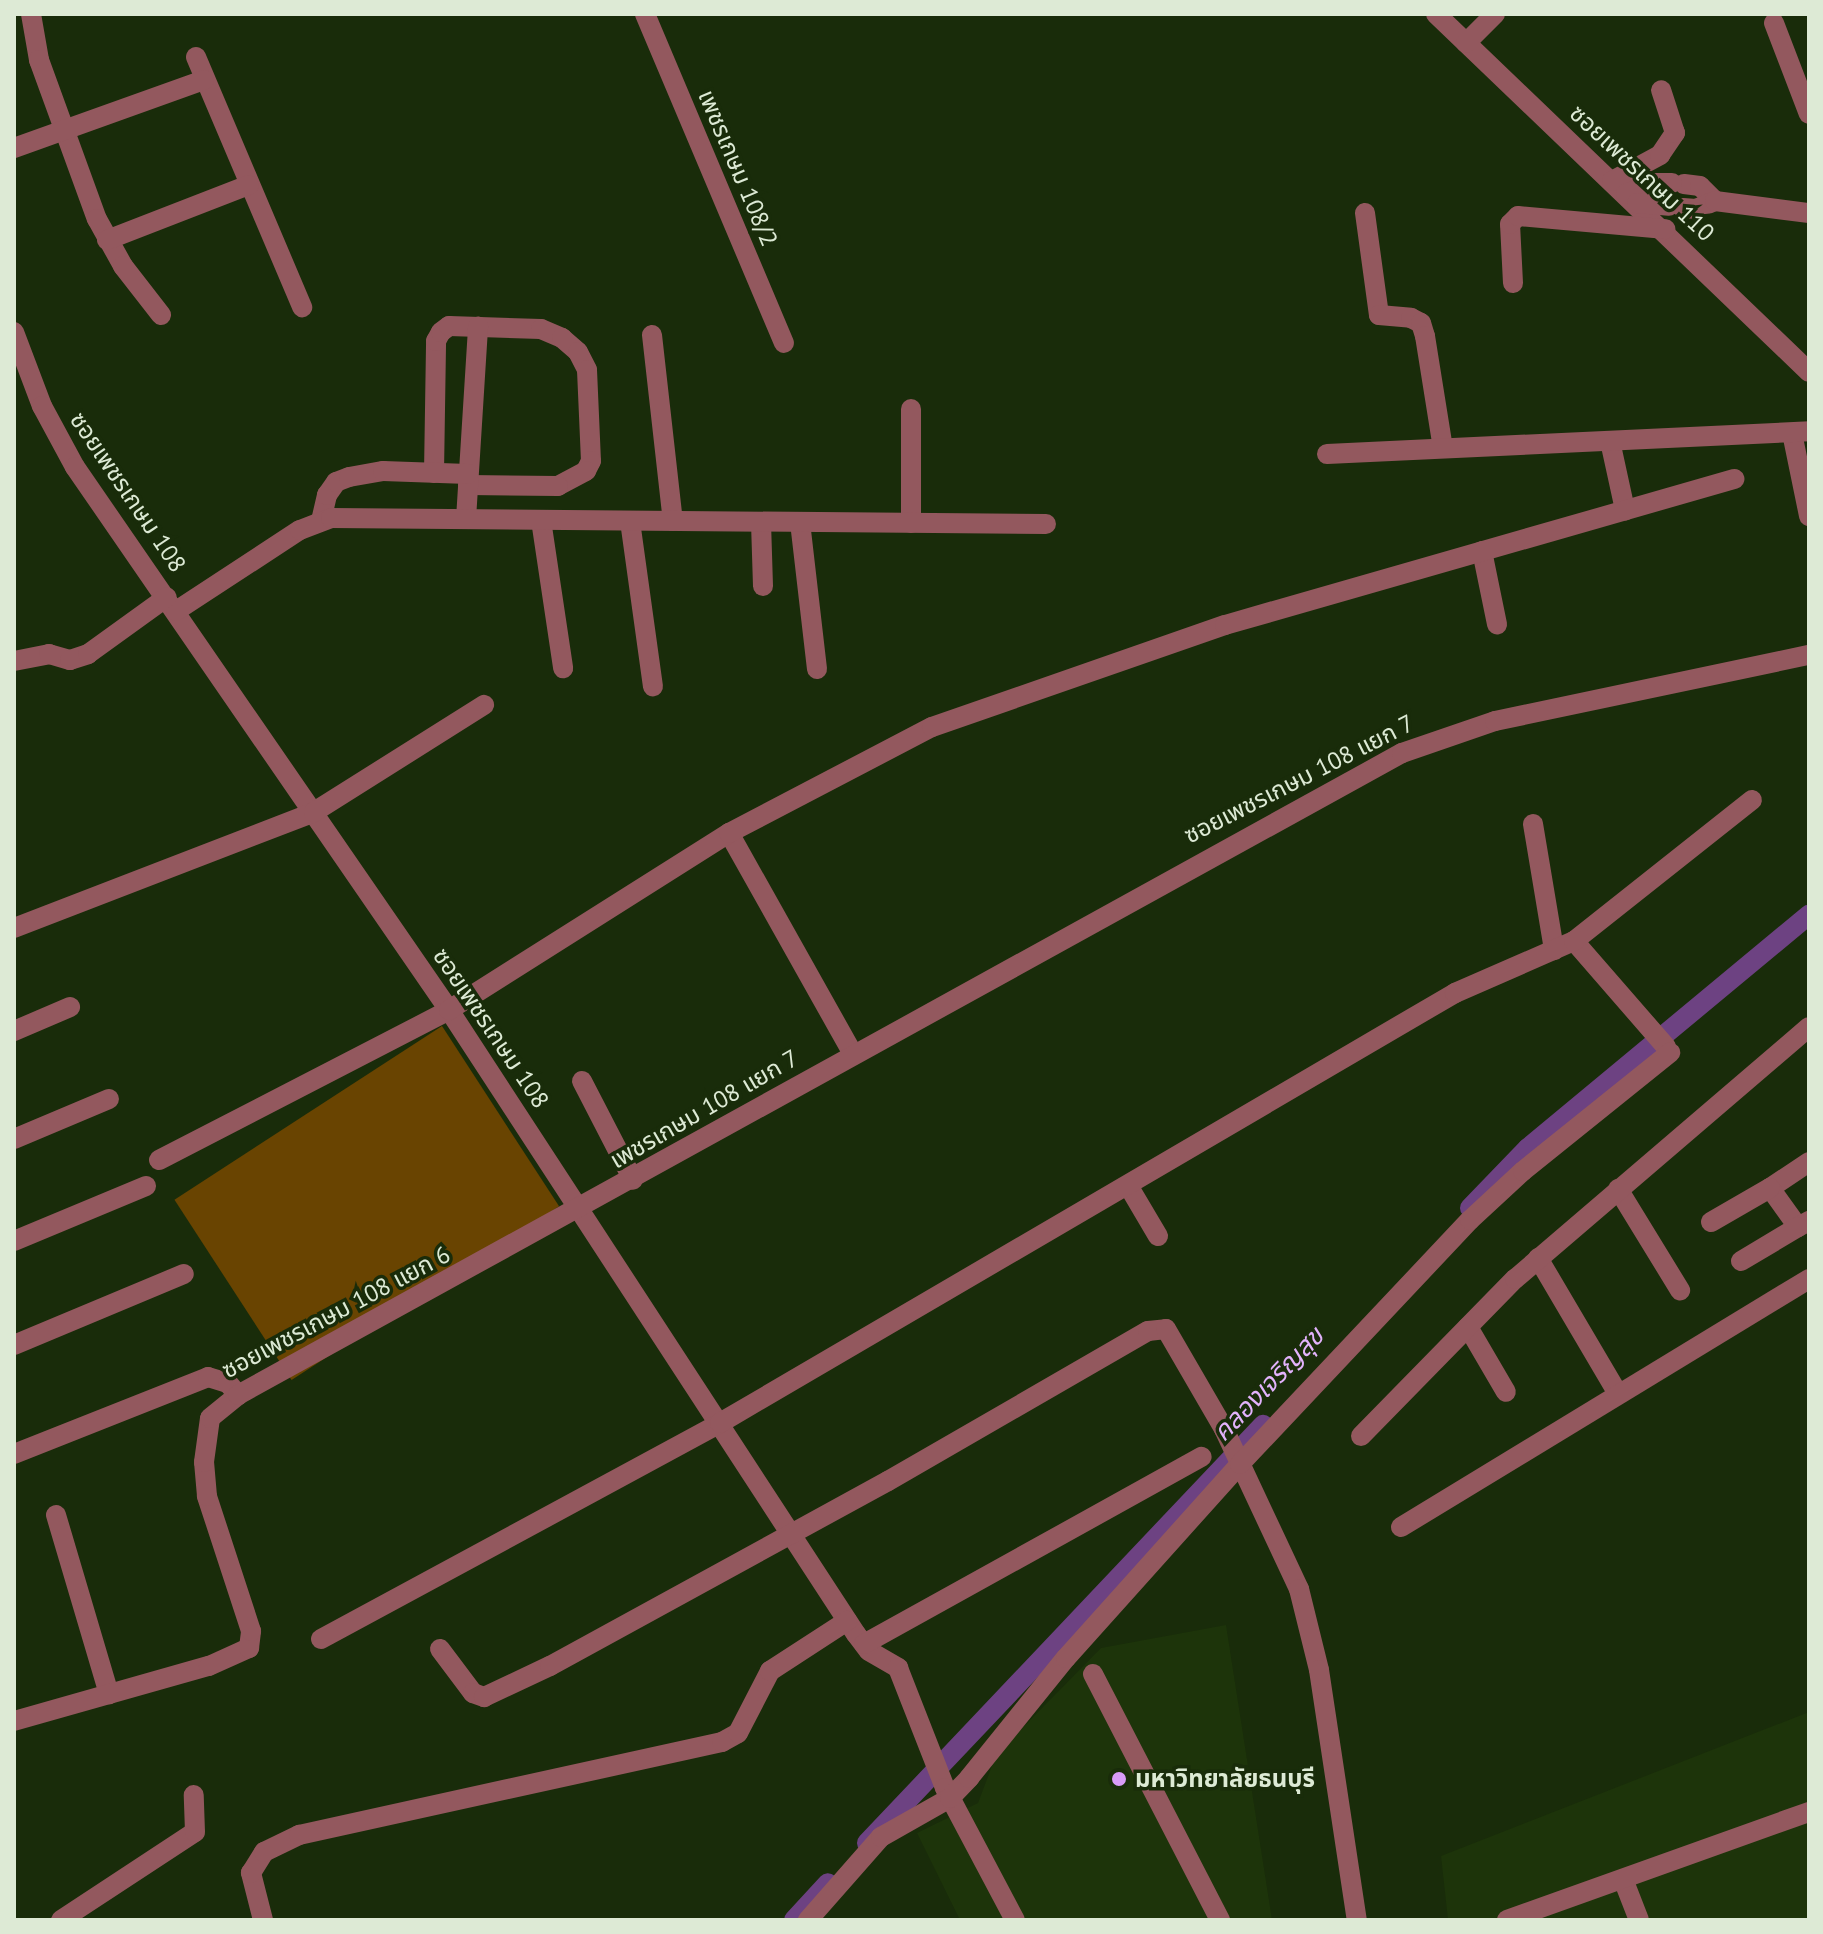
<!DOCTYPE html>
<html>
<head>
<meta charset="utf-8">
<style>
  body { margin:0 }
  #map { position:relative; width:1823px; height:1934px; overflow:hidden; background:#192c0a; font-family:"PT Sans","Noto Sans Thai",sans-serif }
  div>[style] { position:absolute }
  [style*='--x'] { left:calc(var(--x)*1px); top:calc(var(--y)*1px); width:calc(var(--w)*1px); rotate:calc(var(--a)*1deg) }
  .built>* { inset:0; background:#1d340a }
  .green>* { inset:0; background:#694401; transform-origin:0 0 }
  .canal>* { height:20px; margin:-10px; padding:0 10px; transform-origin:10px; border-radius:10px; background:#6d4282 }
  .minor>* { height:20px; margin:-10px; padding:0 10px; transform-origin:10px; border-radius:10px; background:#93585e }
  .dots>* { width:22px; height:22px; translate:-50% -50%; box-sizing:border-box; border:4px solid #192c0a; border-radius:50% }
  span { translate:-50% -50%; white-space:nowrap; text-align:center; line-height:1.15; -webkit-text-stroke:7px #192c0a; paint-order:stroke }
  .street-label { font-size:24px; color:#ddead5 }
  .poi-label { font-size:24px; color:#ddead5; font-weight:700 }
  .left { translate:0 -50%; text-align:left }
  .water-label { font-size:26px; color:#e2b2fc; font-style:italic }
  .frame { position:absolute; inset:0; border:16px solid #ddead5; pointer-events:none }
</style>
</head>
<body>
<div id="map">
  <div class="built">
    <i style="clip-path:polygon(1226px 1625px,1272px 1920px,960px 1920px,917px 1833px,978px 1803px,996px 1755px,1101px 1648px)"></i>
    <i style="clip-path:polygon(1809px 1712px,1809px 1920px,1448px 1920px,1441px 1856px)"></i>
  </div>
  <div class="green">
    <i style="left:442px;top:1026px;width:215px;height:319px;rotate:57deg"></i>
  </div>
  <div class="canal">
    <i style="--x:1470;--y:1208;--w:83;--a:-46"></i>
    <i style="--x:1528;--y:1148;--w:365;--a:-39.7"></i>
    <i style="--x:867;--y:1843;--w:576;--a:-46.55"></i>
    <i style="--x:794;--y:1920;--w:50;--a:-47.4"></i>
  </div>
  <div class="minor">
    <i style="--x:31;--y:14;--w:47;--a:80.1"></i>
    <i style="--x:39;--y:60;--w:169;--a:70"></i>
    <i style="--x:97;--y:219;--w:54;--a:61"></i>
    <i style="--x:123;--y:266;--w:62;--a:52.2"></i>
    <i style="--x:645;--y:14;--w:357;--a:67.1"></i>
    <i style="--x:1436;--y:14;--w:517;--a:43.82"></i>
    <i style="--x:1774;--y:23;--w:97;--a:69"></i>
    <i style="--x:1466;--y:43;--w:41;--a:-45"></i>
    <i style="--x:196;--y:57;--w:272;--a:67"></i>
    <i style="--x:14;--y:148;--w:202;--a:-19.7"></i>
    <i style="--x:1612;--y:181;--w:55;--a:-28.4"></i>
    <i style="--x:1660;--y:155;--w:27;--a:-56"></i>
    <i style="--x:1675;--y:133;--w:45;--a:-108"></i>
    <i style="--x:1684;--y:184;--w:16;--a:7"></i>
    <i style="--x:1700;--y:186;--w:21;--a:45"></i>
    <i style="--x:1626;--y:194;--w:27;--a:-24"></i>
    <i style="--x:1651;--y:183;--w:21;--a:0"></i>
    <i style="--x:1637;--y:203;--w:32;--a:5"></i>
    <i style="--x:1683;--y:208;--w:13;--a:4"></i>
    <i style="--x:1696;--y:209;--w:21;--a:-23"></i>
    <i style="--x:1715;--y:201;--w:95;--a:7.3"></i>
    <i style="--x:1365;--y:213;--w:103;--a:82.2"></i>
    <i style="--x:1379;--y:315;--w:32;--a:5"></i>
    <i style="--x:1411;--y:318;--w:11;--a:27"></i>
    <i style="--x:1421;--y:323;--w:14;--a:73"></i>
    <i style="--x:1425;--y:336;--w:113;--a:80.9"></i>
    <i style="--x:107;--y:240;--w:152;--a:-21.2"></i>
    <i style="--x:1513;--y:283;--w:59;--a:-92.9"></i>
    <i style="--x:1510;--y:224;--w:11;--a:-45"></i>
    <i style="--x:1518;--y:216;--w:148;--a:5.1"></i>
    <i style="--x:14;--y:332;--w:79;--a:69.3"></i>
    <i style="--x:42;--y:406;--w:69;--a:61.6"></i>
    <i style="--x:75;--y:467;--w:659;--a:55.44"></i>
    <i style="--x:449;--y:1010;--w:745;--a:56.89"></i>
    <i style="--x:856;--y:1634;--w:21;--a:53"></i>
    <i style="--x:869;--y:1651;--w:34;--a:30"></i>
    <i style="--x:898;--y:1668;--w:129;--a:68.6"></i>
    <i style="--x:945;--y:1788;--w:149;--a:62.1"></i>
    <i style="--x:652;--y:335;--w:187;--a:83.6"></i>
    <i style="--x:911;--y:409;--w:114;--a:90"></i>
    <i style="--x:1792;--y:433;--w:85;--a:78.4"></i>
    <i style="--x:1610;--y:441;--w:71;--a:77.7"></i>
    <i style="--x:1327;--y:454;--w:483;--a:-2.7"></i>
    <i style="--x:434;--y:473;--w:132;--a:-89.1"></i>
    <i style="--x:436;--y:341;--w:10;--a:-61"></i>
    <i style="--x:441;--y:332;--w:10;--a:-37"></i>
    <i style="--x:449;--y:326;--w:92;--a:1.9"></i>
    <i style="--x:541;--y:329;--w:23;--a:23"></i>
    <i style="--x:562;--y:338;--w:21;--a:41"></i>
    <i style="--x:578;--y:352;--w:20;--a:63"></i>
    <i style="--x:587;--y:370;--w:91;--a:87.5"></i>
    <i style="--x:591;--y:461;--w:11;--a:117"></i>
    <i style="--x:586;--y:471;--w:32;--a:152"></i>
    <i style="--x:558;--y:486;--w:90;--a:-179.4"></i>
    <i style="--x:466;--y:519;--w:193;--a:-86.4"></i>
    <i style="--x:541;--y:520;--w:150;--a:81.5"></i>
    <i style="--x:321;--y:521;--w:27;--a:-77"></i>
    <i style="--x:327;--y:495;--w:16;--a:-55"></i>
    <i style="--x:336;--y:482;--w:14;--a:-21"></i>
    <i style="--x:349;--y:477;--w:35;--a:-10"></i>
    <i style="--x:383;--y:471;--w:85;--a:2"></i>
    <i style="--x:630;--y:521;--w:167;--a:82.1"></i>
    <i style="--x:761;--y:522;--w:64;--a:88.2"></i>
    <i style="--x:800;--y:522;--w:148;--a:83.4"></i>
    <i style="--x:1482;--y:551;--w:75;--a:78.4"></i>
    <i style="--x:176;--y:611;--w:148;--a:-33.2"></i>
    <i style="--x:300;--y:530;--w:33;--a:-21"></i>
    <i style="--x:331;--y:518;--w:715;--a:0.48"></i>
    <i style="--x:14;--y:661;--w:36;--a:-11"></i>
    <i style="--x:49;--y:654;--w:22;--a:16"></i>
    <i style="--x:70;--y:660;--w:19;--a:-18"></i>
    <i style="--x:88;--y:654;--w:97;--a:-35.8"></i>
    <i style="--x:1533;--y:824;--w:128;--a:80.5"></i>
    <i style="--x:729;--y:833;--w:253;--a:60.7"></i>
    <i style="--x:14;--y:928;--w:322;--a:-21.1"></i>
    <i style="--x:314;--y:812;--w:201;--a:-32.2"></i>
    <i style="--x:1574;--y:941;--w:140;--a:49"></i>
    <i style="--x:14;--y:1031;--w:61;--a:-23.2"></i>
    <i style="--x:582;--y:1081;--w:111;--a:62.7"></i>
    <i style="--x:14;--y:1139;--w:103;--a:-22.8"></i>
    <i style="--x:159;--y:1160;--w:326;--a:-27.3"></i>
    <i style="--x:449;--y:1010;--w:331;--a:-32.3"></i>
    <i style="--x:729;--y:833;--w:229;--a:-27.6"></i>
    <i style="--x:932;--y:727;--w:310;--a:-19.2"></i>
    <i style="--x:1225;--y:625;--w:530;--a:-16"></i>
    <i style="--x:1809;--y:1162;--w:47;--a:146.3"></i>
    <i style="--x:1770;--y:1188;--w:48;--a:54.3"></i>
    <i style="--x:1798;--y:1227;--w:13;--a:-29"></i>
    <i style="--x:1129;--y:1187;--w:57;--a:59.4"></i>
    <i style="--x:1618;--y:1189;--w:119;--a:58.5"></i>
    <i style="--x:1711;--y:1222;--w:68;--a:-30"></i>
    <i style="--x:14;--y:1241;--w:143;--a:-22.6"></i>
    <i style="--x:1538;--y:1258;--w:158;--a:59.5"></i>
    <i style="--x:1741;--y:1261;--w:66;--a:-30.8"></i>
    <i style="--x:1468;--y:1327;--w:75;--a:59.7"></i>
    <i style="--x:14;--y:1345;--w:184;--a:-22.7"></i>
    <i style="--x:1361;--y:1436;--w:220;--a:-45.6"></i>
    <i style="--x:1515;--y:1279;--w:387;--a:-40.6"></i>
    <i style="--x:14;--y:1454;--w:209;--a:-21.6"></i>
    <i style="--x:208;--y:1377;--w:21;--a:17"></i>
    <i style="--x:228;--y:1383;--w:16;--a:50"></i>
    <i style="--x:56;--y:1515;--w:187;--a:73.5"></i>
    <i style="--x:1401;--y:1527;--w:477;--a:-31.3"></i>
    <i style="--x:321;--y:1639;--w:454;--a:-28.4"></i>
    <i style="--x:720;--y:1423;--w:852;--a:-30.33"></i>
    <i style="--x:1455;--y:993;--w:130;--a:-23.6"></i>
    <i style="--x:1574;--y:941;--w:227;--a:-38.4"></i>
    <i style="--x:864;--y:1644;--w:386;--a:-29"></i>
    <i style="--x:440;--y:1649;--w:55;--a:53.1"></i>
    <i style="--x:473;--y:1693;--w:12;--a:20"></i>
    <i style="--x:484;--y:1697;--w:73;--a:-25.2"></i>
    <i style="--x:550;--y:1666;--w:385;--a:-28.7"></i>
    <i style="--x:888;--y:1481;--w:300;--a:-30"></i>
    <i style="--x:1148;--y:1331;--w:18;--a:-6"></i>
    <i style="--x:1166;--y:1329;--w:116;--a:59.9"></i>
    <i style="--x:1224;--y:1429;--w:177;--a:64.9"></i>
    <i style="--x:1299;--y:1589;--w:83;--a:76.1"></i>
    <i style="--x:1319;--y:1670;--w:253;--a:81.4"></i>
    <i style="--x:1093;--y:1674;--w:277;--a:62.7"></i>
    <i style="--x:14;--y:1721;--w:203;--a:-15.8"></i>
    <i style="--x:209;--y:1666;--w:44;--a:-24.2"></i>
    <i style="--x:249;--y:1648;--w:17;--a:-83"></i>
    <i style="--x:251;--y:1631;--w:142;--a:-108.1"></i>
    <i style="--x:207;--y:1496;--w:34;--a:-95"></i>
    <i style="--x:204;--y:1462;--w:44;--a:-82.2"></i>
    <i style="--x:210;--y:1418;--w:36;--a:-39"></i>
    <i style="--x:238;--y:1395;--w:1329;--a:-28.88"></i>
    <i style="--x:1402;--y:753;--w:98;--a:-19"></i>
    <i style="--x:1495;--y:721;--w:321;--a:-11.9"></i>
    <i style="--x:1623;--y:1879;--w:44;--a:68.7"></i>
    <i style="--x:61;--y:1920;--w:160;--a:-33.3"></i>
    <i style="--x:195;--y:1832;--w:37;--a:-92"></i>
    <i style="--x:263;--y:1920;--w:49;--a:-104.3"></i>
    <i style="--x:251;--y:1873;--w:25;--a:-58"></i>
    <i style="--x:264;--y:1852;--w:39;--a:-26"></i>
    <i style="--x:299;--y:1835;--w:433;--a:-12.4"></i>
    <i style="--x:722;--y:1742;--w:18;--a:-29"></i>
    <i style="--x:738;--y:1733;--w:70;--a:-62.7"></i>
    <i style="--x:770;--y:1671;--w:92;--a:-33"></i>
    <i style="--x:808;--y:1920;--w:111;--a:-48.7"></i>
    <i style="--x:881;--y:1837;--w:79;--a:-29.5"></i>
    <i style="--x:950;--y:1798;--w:28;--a:-46"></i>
    <i style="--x:969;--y:1778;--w:154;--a:-51.1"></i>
    <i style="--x:1066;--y:1658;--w:261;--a:-48.1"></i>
    <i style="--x:1240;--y:1464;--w:335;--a:-46.7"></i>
    <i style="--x:1470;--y:1220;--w:72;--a:-42.8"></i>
    <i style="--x:1523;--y:1171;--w:189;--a:-38.8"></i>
    <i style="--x:1507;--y:1920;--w:321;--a:-19.7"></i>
  </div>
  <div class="dots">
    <i style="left:1119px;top:1779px;background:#d89bf8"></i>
  </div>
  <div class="street-label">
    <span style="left:738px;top:168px;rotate:67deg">เพชรเกษม 108/2</span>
    <span style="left:1642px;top:173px;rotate:43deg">ซอยเพชรเกษม 110</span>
    <span style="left:128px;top:492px;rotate:56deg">ซอยเพชรเกษม 108</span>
    <span style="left:1299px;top:779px;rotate:-27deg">ซอยเพชรเกษม 108 แยก 7</span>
    <span style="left:491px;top:1028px;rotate:56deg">ซอยเพชรเกษม 108</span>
    <span style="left:704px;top:1109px;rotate:-30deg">เพชรเกษม 108 แยก 7</span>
    <span style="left:336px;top:1312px;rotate:-28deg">ซอยเพชรเกษม 108 แยก 6</span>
  </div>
  <div class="poi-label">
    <span class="left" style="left:1135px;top:1779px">มหาวิทยาลัยธนบุรี</span>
  </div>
  <div class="water-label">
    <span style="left:1268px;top:1384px;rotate:-46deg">คลองเจริญสุข</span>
  </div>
  <div class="frame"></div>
</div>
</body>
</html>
